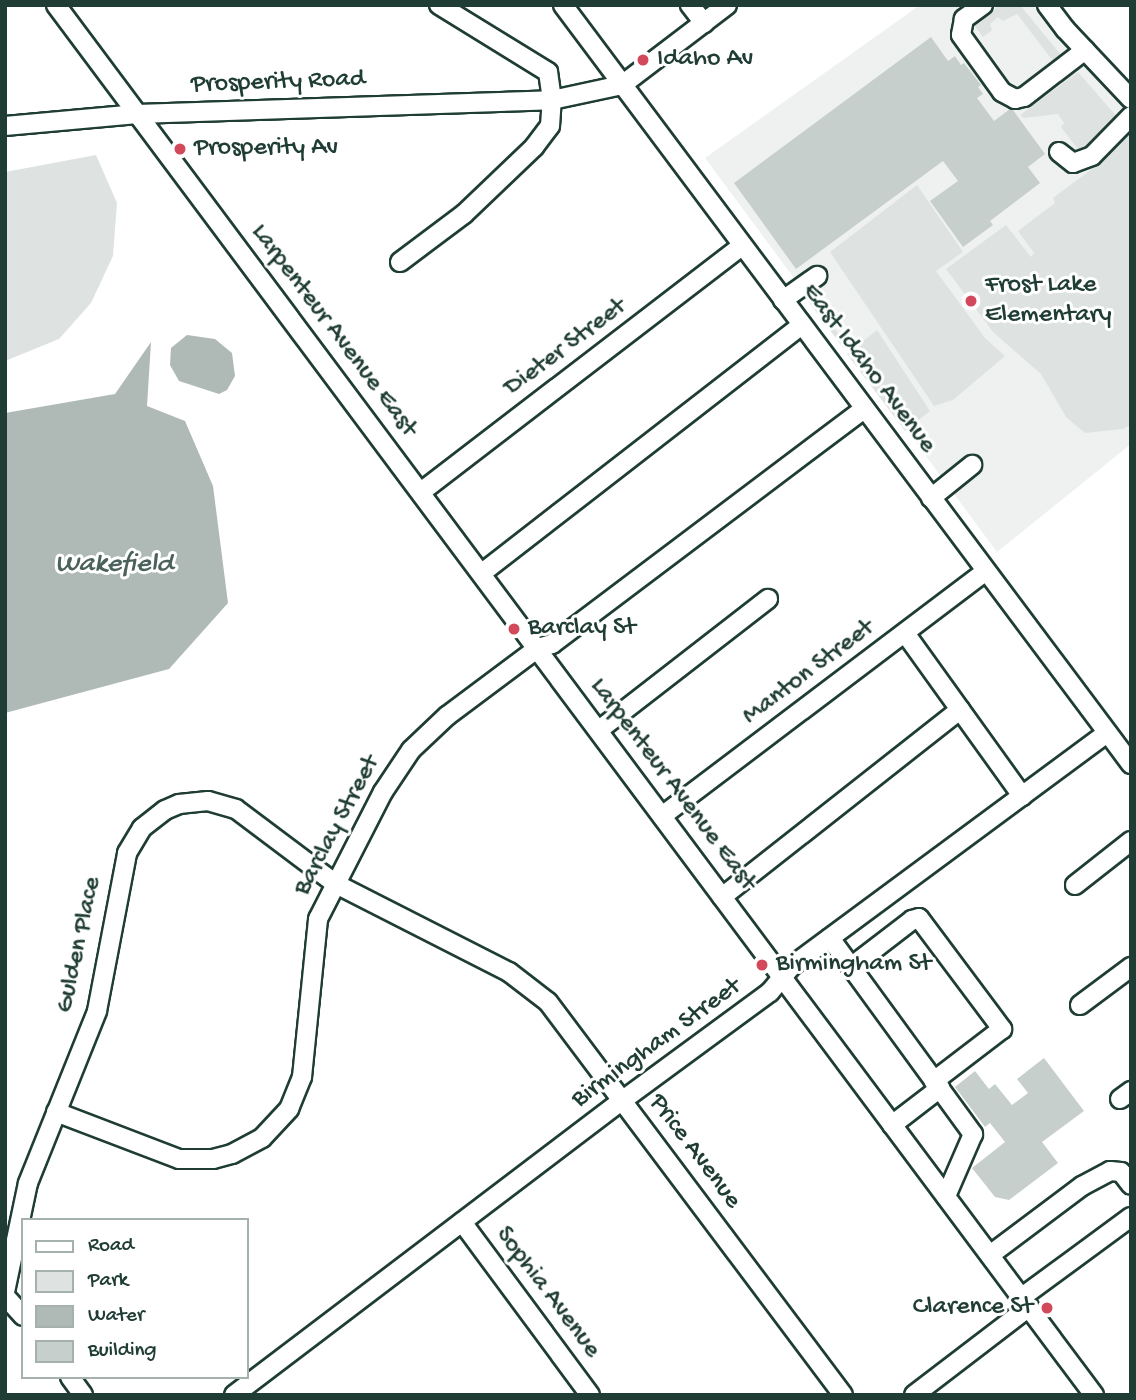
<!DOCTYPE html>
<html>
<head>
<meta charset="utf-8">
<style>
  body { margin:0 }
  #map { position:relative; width:1136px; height:1400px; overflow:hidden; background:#fff; font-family:"Gochi Hand",sans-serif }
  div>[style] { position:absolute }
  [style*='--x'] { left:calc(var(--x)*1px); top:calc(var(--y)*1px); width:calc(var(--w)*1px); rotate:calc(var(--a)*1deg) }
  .built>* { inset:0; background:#eef1f0 }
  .green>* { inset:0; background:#dee3e2 }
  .water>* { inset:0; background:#afbab7 }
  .building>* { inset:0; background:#c7cfcc }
  .roads { filter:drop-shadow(2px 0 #1f3d34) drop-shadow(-2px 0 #1f3d34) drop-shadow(0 2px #1f3d34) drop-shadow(0 -2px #1f3d34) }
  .minor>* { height:18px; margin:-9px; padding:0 9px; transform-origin:9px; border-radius:9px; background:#fff }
  .dots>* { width:19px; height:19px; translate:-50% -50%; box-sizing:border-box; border:4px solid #fff; border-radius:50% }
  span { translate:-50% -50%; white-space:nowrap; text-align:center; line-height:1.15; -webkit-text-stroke:6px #fff; paint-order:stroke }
  .poi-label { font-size:26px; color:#1f3d34 }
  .left { translate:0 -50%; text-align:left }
  .right { translate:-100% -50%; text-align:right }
  .street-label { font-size:26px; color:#1f3d34 }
  .water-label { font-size:28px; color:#4a625b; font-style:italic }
  .frame { position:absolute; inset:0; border:7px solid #1f3d34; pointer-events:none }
  .legend { position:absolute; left:21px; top:1218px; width:228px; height:161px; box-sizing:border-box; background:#fff; border:2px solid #a5b1ae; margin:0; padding:9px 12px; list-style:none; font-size:21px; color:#1f3d34 }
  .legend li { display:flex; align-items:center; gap:14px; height:35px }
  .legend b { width:35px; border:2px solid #a5b1ae }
</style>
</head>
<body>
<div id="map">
  <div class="built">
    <i style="clip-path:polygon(920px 5px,1034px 5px,1131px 114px,1131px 444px,997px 552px,705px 158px)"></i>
  </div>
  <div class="green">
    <i style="clip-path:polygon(1000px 5px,1020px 5px,1061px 55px,1053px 61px,1017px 14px,1003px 21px,998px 17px,990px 24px,992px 30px,983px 37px,974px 25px)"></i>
    <i style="clip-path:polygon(1078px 72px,1118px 118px,1084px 150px,1077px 148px,1061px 127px,1064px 123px,1058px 114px,1023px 118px,1020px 115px)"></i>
    <i style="clip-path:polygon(1131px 133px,1131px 425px,1123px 429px,1085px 433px,1066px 417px,1041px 374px,993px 332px,946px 269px,1006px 225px,1031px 257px,1034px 253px,1018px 231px,1055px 203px,1053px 198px,1100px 163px)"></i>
    <i style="clip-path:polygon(96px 155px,117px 203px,113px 256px,91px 303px,59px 339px,5px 361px,5px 172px)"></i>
    <i style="clip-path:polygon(917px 185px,963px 252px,936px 271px,985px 338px,1005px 356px,953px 400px,934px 406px,830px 252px)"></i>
    <i style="clip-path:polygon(802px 293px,808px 293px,848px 347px,844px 349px)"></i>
    <i style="clip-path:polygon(877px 330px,930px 411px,905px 431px,847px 354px)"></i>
  </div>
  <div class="water">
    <i style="clip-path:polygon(187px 335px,215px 339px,232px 353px,235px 376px,227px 390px,219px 394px,179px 381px,170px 365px,171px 348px)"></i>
    <i style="clip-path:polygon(151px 342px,147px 406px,185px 421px,213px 486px,228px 603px,169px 669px,5px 713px,5px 413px,115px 394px)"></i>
  </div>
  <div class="building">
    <i style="clip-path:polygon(931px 37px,948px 61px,955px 56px,961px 65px,964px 63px,981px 85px,978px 87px,983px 94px,977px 98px,994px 121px,1010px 109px,1013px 110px,1045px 154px,1028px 167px,1040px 183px,990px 221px,993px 225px,963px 247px,930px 201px,958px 181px,943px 161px,796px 269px,734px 183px)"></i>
    <i style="clip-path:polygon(1044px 1058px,1084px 1111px,1042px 1142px,1058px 1163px,1009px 1200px,995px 1197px,972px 1168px,1005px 1142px,990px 1123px,985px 1127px,955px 1087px,975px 1071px,989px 1089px,995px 1084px,1012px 1105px,1028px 1093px,1017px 1079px)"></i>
  </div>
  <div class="roads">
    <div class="minor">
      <i style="--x:56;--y:5;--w:1735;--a:53.25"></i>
      <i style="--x:563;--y:5;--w:948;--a:53.19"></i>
      <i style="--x:690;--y:5;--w:23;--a:52"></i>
      <i style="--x:983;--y:5;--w:24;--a:144"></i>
      <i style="--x:964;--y:19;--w:16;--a:101"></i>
      <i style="--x:961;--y:35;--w:70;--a:54.3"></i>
      <i style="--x:1002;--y:92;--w:15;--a:28"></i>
      <i style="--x:1015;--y:99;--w:9;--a:-13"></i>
      <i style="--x:1024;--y:97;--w:77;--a:-37.6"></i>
      <i style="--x:1047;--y:5;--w:30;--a:53"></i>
      <i style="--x:1065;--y:29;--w:96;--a:46.7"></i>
      <i style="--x:5;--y:126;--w:133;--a:-5.2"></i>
      <i style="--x:137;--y:114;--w:415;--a:-1.9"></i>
      <i style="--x:552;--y:100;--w:72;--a:-12.1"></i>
      <i style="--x:622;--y:85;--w:132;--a:-37.3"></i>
      <i style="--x:1059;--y:152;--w:18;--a:38"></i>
      <i style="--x:1073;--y:163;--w:20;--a:-20"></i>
      <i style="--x:1092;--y:156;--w:56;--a:-45.7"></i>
      <i style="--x:400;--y:262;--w:80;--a:-36.9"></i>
      <i style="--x:464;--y:214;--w:97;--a:-43.7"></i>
      <i style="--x:534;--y:147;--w:26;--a:-53"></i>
      <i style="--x:550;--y:126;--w:26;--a:-86"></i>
      <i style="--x:552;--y:100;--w:28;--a:-98"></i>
      <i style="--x:548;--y:72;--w:128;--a:-148.4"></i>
      <i style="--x:783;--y:300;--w:42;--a:-35.2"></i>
      <i style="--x:421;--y:492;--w:404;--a:-37.5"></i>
      <i style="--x:931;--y:498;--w:53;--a:-38.8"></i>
      <i style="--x:482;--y:573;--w:405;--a:-37.8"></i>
      <i style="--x:905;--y:633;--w:201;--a:54.3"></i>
      <i style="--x:599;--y:730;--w:214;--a:-37.8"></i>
      <i style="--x:662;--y:816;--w:406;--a:-37.1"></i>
      <i style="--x:1075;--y:885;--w:71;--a:-38.2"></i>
      <i style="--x:722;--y:897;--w:303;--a:-38.2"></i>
      <i style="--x:830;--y:938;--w:243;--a:53.9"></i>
      <i style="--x:973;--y:1134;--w:68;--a:113.5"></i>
      <i style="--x:851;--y:967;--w:77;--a:-37.6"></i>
      <i style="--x:912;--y:920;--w:7;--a:-16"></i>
      <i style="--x:919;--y:918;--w:139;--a:53.2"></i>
      <i style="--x:1002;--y:1029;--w:86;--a:142.6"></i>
      <i style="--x:1080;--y:1005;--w:64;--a:-36.7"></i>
      <i style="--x:1120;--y:1099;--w:14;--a:-36"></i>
      <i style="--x:56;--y:1112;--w:132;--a:20.9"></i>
      <i style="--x:179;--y:1159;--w:34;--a:0"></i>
      <i style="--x:213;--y:1159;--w:20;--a:-15"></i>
      <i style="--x:232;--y:1154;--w:34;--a:-28"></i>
      <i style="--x:262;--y:1138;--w:40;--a:-47"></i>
      <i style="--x:289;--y:1109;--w:35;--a:-68"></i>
      <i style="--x:302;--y:1077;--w:159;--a:-84.2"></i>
      <i style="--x:318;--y:919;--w:143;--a:-62.9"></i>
      <i style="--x:383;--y:792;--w:50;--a:-56.3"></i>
      <i style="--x:411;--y:750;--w:50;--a:-43.4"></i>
      <i style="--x:447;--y:716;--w:114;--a:-36.8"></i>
      <i style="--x:538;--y:648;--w:15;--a:-16"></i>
      <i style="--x:552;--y:644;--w:391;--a:-37"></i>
      <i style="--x:892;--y:1125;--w:61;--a:-37.6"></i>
      <i style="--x:462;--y:1222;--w:215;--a:53.5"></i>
      <i style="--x:990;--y:1255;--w:115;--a:-36.9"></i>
      <i style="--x:1082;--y:1186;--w:32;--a:-28"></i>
      <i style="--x:1110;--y:1171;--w:11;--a:5"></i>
      <i style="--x:1121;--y:1172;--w:16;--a:52"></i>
      <i style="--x:5;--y:1292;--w:111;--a:-78.1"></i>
      <i style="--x:28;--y:1183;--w:185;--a:-68.1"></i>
      <i style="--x:97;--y:1011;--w:161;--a:-79.2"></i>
      <i style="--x:127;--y:853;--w:29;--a:-59"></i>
      <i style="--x:142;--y:828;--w:29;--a:-38"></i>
      <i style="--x:165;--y:810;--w:15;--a:-23"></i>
      <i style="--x:179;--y:804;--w:29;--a:-6"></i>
      <i style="--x:208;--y:801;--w:29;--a:16"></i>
      <i style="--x:236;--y:809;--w:125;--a:36.9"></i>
      <i style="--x:336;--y:884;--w:194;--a:27"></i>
      <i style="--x:509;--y:972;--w:49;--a:37.6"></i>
      <i style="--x:548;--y:1002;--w:491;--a:53.1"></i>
      <i style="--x:5;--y:1296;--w:27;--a:48"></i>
      <i style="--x:1022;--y:1297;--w:135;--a:-36.3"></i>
      <i style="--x:70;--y:1377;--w:22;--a:54"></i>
      <i style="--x:234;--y:1395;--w:488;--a:-37.2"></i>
      <i style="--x:623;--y:1100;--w:182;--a:-36.3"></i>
      <i style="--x:770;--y:992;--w:34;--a:-50"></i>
      <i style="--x:792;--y:966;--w:392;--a:-36.5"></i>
      <i style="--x:914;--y:1395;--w:145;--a:-37.4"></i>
    </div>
  </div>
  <div class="dots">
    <i style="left:643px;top:60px;background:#d1495b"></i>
    <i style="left:180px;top:149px;background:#d1495b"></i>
    <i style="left:971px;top:301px;background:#d1495b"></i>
    <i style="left:514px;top:629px;background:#d1495b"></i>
    <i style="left:762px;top:965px;background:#d1495b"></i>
    <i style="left:1047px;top:1308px;background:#d1495b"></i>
  </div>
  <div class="poi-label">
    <span class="left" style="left:657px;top:60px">Idaho Av</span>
    <span class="left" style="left:194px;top:149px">Prosperity Av</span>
    <span class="left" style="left:985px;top:301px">Frost Lake<br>Elementary</span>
    <span class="left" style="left:528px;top:629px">Barclay St</span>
    <span class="left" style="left:776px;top:965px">Birmingham St</span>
    <span class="right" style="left:1033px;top:1308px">Clarence St</span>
  </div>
  <div class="street-label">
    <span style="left:278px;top:83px;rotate:-2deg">Prosperity Road</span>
    <span style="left:333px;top:331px;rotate:53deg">Larpenteur Avenue East</span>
    <span style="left:566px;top:348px;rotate:-37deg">Dieter Street</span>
    <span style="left:868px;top:369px;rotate:53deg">East Idaho Avenue</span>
    <span style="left:809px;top:673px;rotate:-37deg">Manton Street</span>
    <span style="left:672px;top:785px;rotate:53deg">Larpenteur Avenue East</span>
    <span style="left:338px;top:826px;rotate:-62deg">Barclay Street</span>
    <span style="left:80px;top:945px;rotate:-78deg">Gulden Place</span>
    <span style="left:657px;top:1044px;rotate:-36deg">Birmingham Street</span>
    <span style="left:694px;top:1152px;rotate:53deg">Price Avenue</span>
    <span style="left:547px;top:1293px;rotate:53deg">Sophia Avenue</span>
  </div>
  <div class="water-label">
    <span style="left:114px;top:565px">Wakefield</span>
  </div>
  <div class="frame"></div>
  <ul class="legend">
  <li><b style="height:9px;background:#fff"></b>Road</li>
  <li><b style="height:19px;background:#dee3e2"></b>Park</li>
  <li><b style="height:19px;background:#afbab7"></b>Water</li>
  <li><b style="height:19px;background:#c7cfcc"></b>Building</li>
  </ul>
</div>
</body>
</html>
